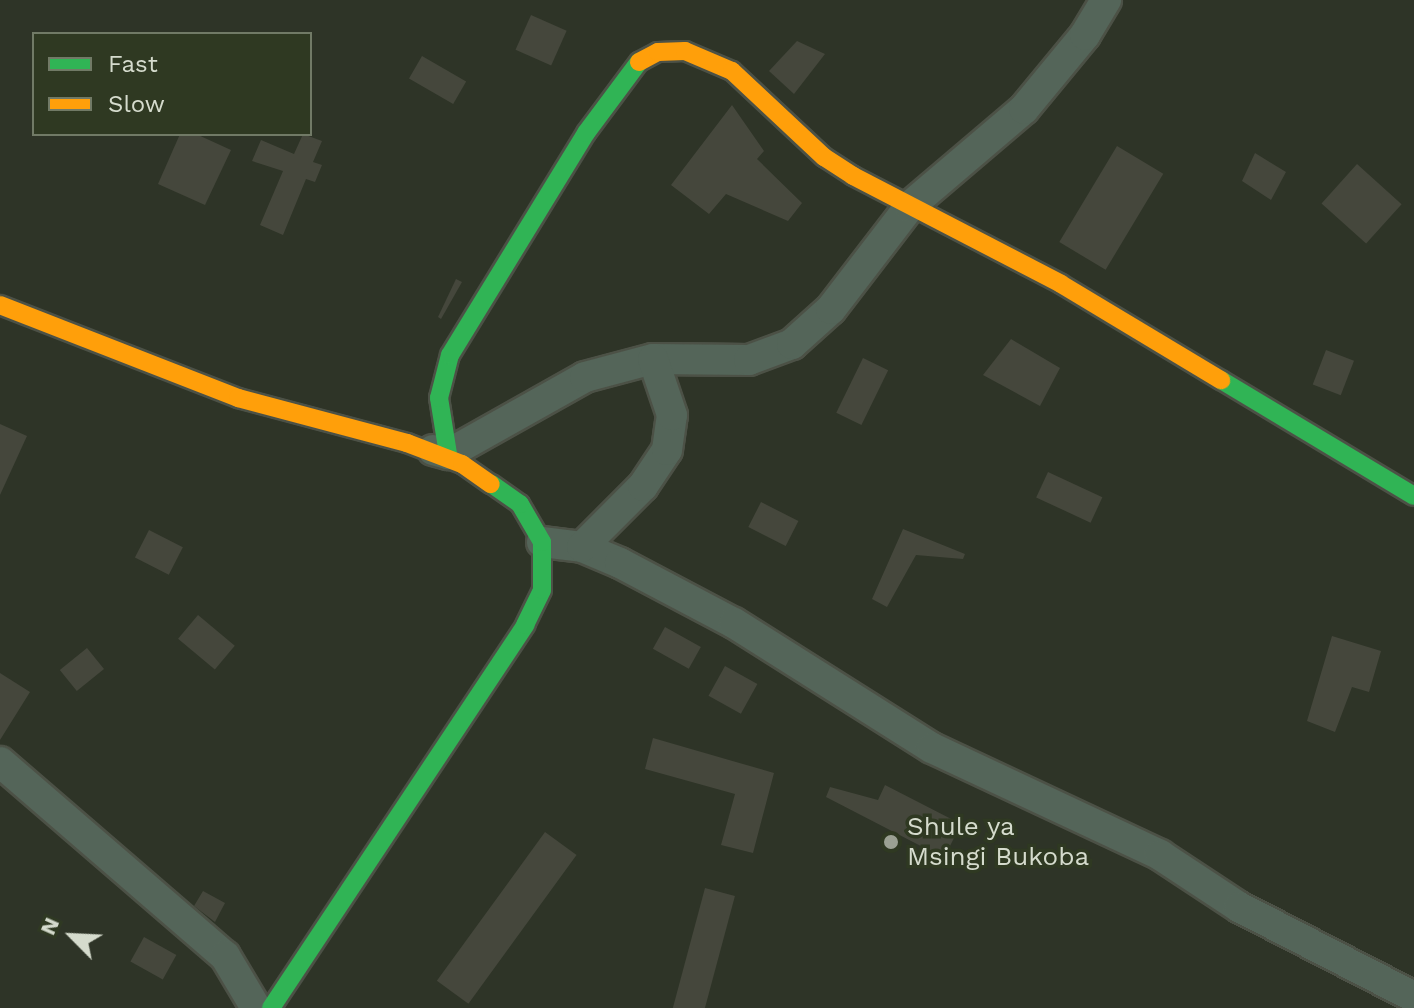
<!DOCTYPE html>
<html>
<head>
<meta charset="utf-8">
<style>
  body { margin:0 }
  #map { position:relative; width:1414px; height:1008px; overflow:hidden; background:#2e3427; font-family:"Work Sans",sans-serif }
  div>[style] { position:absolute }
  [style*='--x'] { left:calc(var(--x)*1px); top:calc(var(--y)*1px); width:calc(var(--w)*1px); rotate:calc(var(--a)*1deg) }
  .building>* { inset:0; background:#45473c; transform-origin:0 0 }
  .roads { filter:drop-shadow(2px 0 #4c5146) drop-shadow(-2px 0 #4c5146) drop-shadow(0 2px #4c5146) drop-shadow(0 -2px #4c5146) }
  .street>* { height:30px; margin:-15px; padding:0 15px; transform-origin:15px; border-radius:15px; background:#546559 }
  .fast>* { height:18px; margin:-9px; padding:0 9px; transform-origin:9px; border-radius:9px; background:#30b455 }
  .slow>* { height:18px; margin:-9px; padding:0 9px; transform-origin:9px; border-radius:9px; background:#ff9f0a }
  .dots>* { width:22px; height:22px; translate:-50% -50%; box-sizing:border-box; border:4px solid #2f3922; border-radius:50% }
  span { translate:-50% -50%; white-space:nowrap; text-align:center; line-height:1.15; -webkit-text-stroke:7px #2f3922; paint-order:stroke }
  .poi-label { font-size:26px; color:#d5dbcd }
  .left { translate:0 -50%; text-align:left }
  .legend { position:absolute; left:32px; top:32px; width:280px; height:104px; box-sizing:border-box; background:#2f3922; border:2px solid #717a66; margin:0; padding:10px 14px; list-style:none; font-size:24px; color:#d5dbcd }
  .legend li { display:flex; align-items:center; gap:16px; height:40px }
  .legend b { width:40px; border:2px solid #717a66 }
  .north { position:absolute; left:32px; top:896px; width:80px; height:80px; -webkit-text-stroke:6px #2f3922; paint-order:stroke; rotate:294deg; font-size:22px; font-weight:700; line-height:32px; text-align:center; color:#d5dbcd }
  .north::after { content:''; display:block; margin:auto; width:28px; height:36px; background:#d5dbcd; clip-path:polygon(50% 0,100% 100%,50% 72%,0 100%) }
</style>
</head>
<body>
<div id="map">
  <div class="building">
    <i style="left:531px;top:15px;width:39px;height:38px;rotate:24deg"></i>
    <i style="clip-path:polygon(797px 41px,825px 54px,794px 94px,769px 71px)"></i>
    <i style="left:422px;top:56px;width:51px;height:26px;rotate:30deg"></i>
    <i style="clip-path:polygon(732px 105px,764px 151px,757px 159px,802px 203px,788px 221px,726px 194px,709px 214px,671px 185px)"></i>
    <i style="clip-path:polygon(180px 134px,196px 134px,231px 150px,205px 205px,158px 184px)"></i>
    <i style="clip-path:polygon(303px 134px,322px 141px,313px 162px,322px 165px,315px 182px,306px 179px,283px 235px,260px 225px,283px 171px,252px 161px,261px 140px,294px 154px)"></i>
    <i style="left:1117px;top:146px;width:54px;height:112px;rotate:31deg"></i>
    <i style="clip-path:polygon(1255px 153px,1286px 172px,1271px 200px,1242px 181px)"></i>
    <i style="left:1357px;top:164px;width:60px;height:53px;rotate:42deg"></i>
    <i style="clip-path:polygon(456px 279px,462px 282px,441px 319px,438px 317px)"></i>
    <i style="clip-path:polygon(1011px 339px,1060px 368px,1040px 406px,983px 375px)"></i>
    <i style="left:1326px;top:350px;width:30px;height:37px;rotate:21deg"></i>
    <i style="left:863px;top:358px;width:28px;height:61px;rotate:26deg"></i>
    <i style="clip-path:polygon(0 424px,27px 436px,0 495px)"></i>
    <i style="left:1048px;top:472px;width:60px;height:28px;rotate:25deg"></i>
    <i style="left:761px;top:502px;width:42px;height:28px;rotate:27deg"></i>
    <i style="clip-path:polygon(903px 529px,965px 554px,963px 559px,916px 555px,887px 607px,872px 599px)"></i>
    <i style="left:149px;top:530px;width:38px;height:31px;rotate:27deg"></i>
    <i style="left:198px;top:615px;width:48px;height:31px;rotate:40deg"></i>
    <i style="left:665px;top:627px;width:41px;height:25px;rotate:29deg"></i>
    <i style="clip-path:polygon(1332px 636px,1381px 651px,1369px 692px,1352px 687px,1335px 732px,1307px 721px)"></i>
    <i style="left:87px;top:648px;width:27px;height:35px;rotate:51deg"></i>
    <i style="left:725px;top:666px;width:37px;height:34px;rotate:29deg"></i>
    <i style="clip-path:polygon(0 673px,30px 692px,0 740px)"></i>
    <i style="clip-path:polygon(653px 738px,774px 773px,753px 853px,721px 845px,735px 794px,645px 769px)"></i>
    <i style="clip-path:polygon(885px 785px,961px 824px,944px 858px,826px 797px,830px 787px,878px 800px)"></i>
    <i style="left:545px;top:832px;width:39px;height:184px;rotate:36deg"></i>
    <i style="left:705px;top:888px;width:31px;height:125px;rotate:15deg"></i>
    <i style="clip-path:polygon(203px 891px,225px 903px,215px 922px,194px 906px)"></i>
    <i style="left:144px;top:937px;width:37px;height:28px;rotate:29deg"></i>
  </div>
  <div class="roads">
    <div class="street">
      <i style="--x:433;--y:450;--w:16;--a:15"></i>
      <i style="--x:448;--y:454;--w:157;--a:-29.3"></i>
      <i style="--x:585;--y:377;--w:70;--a:-14.8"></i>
      <i style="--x:653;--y:359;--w:96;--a:0.6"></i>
      <i style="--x:749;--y:360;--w:46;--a:-20.4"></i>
      <i style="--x:792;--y:344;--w:52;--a:-41.9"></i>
      <i style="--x:831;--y:309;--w:130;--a:-52.5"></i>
      <i style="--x:910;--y:206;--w:150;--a:-40.4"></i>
      <i style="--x:1024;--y:109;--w:96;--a:-50.5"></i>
      <i style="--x:1085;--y:35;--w:41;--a:-59"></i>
      <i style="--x:542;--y:542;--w:40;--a:7.1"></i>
      <i style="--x:582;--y:547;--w:41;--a:22.8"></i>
      <i style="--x:620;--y:563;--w:129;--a:27.8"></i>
      <i style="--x:734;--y:623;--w:234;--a:32.3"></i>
      <i style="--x:932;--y:748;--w:252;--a:25.1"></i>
      <i style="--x:1160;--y:855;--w:95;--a:33.4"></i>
      <i style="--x:1239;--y:907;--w:197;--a:27.2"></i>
      <i style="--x:582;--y:547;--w:86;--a:-45"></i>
      <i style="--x:643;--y:486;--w:43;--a:-56.3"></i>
      <i style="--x:667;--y:450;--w:35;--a:-82"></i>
      <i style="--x:672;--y:415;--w:59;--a:-108.7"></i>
      <i style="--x:0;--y:762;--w:297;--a:40.8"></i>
      <i style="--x:225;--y:956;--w:61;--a:59.2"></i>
    </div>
    <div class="fast">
      <i style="--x:1221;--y:380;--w:225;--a:31"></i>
      <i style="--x:448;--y:454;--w:57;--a:-99.1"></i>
      <i style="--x:439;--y:398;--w:44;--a:-75.7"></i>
      <i style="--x:450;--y:355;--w:260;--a:-58.5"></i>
      <i style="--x:586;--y:133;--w:89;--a:-53.3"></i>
      <i style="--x:271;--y:1008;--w:460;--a:-56.4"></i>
      <i style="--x:525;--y:625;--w:39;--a:-64"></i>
      <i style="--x:542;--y:590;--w:48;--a:-90"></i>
      <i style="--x:542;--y:542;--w:44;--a:-120.1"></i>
      <i style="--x:520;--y:504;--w:35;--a:-145"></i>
    </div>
    <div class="slow">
      <i style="--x:639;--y:62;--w:21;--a:-28"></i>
      <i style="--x:658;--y:52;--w:27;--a:-2"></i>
      <i style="--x:685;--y:51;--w:51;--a:23.1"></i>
      <i style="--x:732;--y:71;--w:126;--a:43.1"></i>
      <i style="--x:824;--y:157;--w:35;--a:33"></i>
      <i style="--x:853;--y:176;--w:234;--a:27.4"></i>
      <i style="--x:1061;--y:284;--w:187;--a:31"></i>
      <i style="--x:0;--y:305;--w:256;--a:21.3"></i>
      <i style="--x:238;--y:398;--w:175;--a:14.9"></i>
      <i style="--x:407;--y:443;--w:59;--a:20.9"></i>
      <i style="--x:462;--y:464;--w:35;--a:35"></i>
    </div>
  </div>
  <div class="dots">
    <i style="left:891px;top:842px;background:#9ba193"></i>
  </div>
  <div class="poi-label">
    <span class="left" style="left:907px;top:842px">Shule ya<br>Msingi Bukoba</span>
  </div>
  <ul class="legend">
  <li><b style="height:10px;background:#30b455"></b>Fast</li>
  <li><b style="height:10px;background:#ff9f0a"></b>Slow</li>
  </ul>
  <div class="north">N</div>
</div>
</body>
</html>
